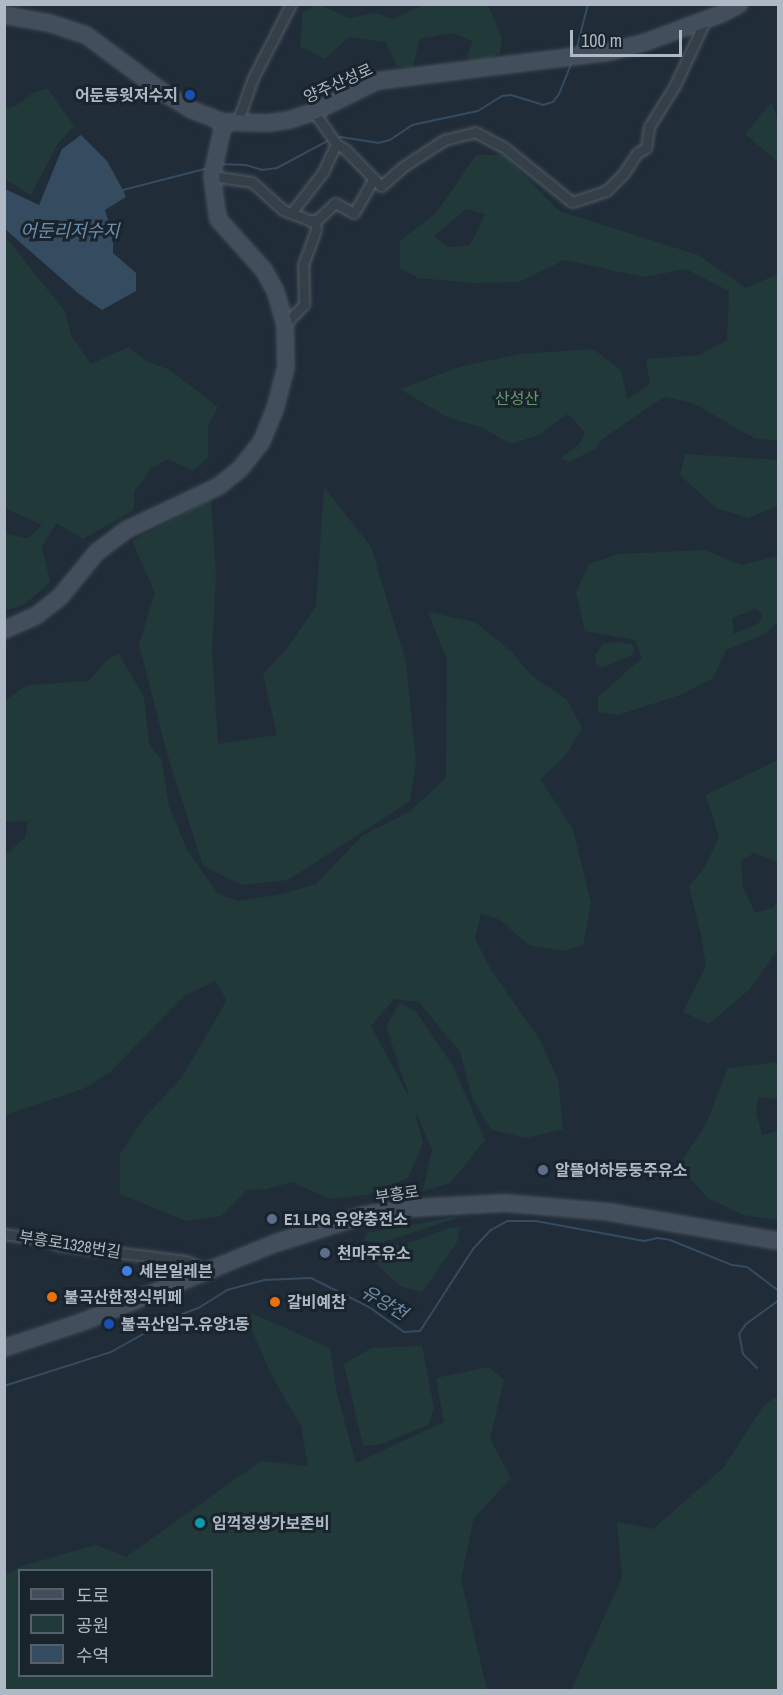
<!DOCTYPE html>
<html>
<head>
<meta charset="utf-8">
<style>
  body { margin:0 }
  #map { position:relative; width:783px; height:1695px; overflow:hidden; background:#202d38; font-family:"Archivo Narrow","Noto Sans KR",sans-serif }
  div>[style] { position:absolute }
  .green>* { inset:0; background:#223939 }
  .water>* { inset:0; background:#344b60 }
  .stream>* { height:2px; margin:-1px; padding:0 1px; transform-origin:1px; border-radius:1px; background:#344b60 }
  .roads { filter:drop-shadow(0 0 2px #515c66) drop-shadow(0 0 2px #515c66) }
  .street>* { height:9px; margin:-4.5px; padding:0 4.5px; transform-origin:4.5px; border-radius:4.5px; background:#343f48 }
  .secondary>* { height:14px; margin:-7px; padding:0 7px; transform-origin:7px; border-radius:7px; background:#424e5c }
  .dots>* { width:16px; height:16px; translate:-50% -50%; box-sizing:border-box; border:3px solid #19242d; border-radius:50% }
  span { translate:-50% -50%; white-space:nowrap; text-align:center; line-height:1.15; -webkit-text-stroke:6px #19242d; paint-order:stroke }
  .street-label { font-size:16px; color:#aeb9c5 }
  .poi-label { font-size:16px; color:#aeb9c5; font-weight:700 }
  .right { translate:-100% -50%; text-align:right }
  .left { translate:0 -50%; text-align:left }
  .park-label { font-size:16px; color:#66966c }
  .water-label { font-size:18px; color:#6f8eaa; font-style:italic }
  .frame { position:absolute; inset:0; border:6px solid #aeb9c5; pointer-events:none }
  .legend { position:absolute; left:18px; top:1569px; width:195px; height:108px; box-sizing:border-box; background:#19242d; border:2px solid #55606a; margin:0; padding:8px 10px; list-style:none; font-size:18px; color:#aeb9c5 }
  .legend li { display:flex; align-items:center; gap:12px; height:30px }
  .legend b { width:30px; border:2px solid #55606a }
  .scale { position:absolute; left:570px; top:30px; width:112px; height:27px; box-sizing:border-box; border:3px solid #aeb9c5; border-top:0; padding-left:8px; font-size:18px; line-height:21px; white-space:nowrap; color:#aeb9c5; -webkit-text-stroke:4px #19242d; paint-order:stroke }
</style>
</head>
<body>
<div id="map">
  <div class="green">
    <i style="clip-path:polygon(318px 4px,349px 18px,376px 13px,393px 19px,423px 5px,488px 5px,502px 38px,500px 53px,477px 66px,467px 57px,473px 41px,452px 33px,420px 39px,412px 69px,396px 65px,386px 42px,349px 37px,325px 59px,300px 46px,303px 12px)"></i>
    <i style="clip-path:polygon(47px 88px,74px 126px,57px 145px,31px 195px,5px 179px,5px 109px,16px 106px,33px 93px)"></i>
    <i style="clip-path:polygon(772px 102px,778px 122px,778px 162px,745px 134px)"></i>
    <i style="clip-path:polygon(evenodd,476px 155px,504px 155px,559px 211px,698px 255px,746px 288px,778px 274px,778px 441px,754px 438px,693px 403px,664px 397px,602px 439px,595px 449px,569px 462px,561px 458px,579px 444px,585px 432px,568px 414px,536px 436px,511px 444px,483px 428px,447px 417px,400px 389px,463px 366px,521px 354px,593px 349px,621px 370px,627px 399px,650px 384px,646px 359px,700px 355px,727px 340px,729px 291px,686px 269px,644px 277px,564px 260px,519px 282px,472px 283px,418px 278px,400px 268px,400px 241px,437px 212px,476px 155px,466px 209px,485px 214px,475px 236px,469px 246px,447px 247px,434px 236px,466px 209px)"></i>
    <i style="clip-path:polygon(4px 235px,66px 313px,71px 336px,91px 364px,129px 347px,147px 362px,168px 369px,218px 407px,208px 426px,208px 457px,193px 471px,168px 459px,151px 468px,134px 492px,134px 510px,83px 539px,56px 523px,42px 547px,50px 582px,24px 605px,5px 610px,5px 534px,28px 538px,42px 525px,5px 508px)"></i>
    <i style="clip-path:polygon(685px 454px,778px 460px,778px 506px,748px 518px,716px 508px,680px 475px)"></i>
    <i style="clip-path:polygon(324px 487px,371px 547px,406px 662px,416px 763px,410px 801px,288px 880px,242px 885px,203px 866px,166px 750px,139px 644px,155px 593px,132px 541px,211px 499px,216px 575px,212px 650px,218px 744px,277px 735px,263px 674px,289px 646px,316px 606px)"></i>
    <i style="clip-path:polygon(evenodd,705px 550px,741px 565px,778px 556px,778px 622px,765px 634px,726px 650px,713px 678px,680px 695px,618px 715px,598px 712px,598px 697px,642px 658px,635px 640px,585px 631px,576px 592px,589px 564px,618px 554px,705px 550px,755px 609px,763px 614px,759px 623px,734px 634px,732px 618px,755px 609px)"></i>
    <i style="clip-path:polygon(428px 612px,475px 622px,512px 652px,531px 675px,567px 700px,582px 728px,566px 755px,540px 779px,573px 829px,591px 903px,583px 945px,563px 951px,529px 945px,500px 920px,481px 913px,475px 939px,491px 970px,540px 1040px,558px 1080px,563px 1129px,526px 1138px,492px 1130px,473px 1100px,460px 1052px,419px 1002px,394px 999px,371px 1026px,410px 1099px,386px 1026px,400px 1003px,416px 1012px,453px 1066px,485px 1140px,450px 1183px,423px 1191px,432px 1150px,414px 1108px,423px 1143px,408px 1178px,366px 1195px,329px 1199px,292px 1182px,267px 1189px,247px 1190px,221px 1216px,186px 1221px,120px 1194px,120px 1154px,144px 1118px,182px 1077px,227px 1000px,215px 981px,184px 996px,110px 1072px,85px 1088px,5px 1115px,5px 855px,25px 838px,28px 821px,5px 822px,5px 700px,28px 685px,89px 681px,108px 659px,119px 654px,144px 697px,149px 744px,162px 761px,169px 806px,187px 850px,218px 894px,239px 901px,282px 894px,316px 884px,362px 836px,409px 812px,446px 778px,447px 660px)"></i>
    <i style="clip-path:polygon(618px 642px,631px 644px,635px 648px,632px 655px,602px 668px,596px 663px,595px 655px,603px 644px)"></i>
    <i style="clip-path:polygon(778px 760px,778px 868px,778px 862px,754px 853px,741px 861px,743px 887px,755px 913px,774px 907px,778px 898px,778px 949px,750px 989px,709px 1024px,683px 1012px,706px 966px,701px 935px,689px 886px,705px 867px,719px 837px,706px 795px)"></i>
    <i style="clip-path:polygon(778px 1062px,778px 1099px,758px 1097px,756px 1112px,762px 1135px,778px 1131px,778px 1220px,744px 1215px,709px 1199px,678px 1166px,706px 1124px,728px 1068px)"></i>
    <i style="clip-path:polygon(455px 1217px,457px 1218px,383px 1242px,364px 1241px,367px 1233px)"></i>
    <i style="clip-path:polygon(460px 1227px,457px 1242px,422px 1292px,400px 1286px,362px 1251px,363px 1248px,376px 1249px,418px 1240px,449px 1228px)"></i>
    <i style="clip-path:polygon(evenodd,251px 1313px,330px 1348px,337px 1394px,356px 1463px,444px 1422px,436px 1378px,489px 1367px,504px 1380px,490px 1439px,511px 1478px,474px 1518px,461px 1579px,487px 1690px,5px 1690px,5px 1575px,22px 1566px,96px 1545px,126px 1557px,261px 1461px,308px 1466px,301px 1426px,271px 1374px,252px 1331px,251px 1313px,20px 1570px,212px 1570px,212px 1676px,20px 1676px,20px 1570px)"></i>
    <i style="clip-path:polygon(422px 1346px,434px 1409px,428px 1425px,381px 1444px,363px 1446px,344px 1364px,372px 1348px)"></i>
    <i style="clip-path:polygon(778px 1396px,778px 1690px,571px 1690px,622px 1578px,617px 1522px,653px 1529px,723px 1468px,764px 1405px)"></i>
  </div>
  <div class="water">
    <i style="clip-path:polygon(81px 135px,107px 161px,123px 190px,126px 197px,105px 210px,113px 236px,113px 253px,136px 273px,136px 291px,102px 310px,79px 294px,5px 229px,5px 189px,39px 205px,62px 149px)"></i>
  </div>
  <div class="stream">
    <i style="left:576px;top:51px;width:49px;rotate:-75.7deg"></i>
    <i style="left:334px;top:139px;width:7px;rotate:-16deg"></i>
    <i style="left:341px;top:137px;width:37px;rotate:9deg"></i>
    <i style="left:378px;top:143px;width:12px;rotate:-14deg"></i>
    <i style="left:390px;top:140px;width:27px;rotate:-34deg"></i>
    <i style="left:412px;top:125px;width:67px;rotate:-12deg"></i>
    <i style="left:478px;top:111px;width:28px;rotate:-32deg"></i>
    <i style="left:502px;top:96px;width:9px;rotate:-6deg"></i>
    <i style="left:511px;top:95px;width:34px;rotate:17deg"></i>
    <i style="left:543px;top:105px;width:10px;rotate:-17deg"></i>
    <i style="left:553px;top:102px;width:10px;rotate:-53deg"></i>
    <i style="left:559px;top:94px;width:35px;rotate:-68deg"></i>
    <i style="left:220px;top:164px;width:26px;rotate:2deg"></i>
    <i style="left:246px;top:165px;width:17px;rotate:17deg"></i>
    <i style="left:262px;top:170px;width:15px;rotate:-8deg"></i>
    <i style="left:277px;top:168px;width:59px;rotate:-28.3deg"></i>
    <i style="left:123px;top:190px;width:88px;rotate:-14.5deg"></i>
    <i style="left:757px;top:1368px;width:20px;rotate:-135deg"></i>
    <i style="left:743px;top:1354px;width:20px;rotate:-101deg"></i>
    <i style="left:739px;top:1334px;width:12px;rotate:-55deg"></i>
    <i style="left:746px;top:1324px;width:39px;rotate:-36deg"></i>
    <i style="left:4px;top:1386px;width:112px;rotate:-17.6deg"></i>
    <i style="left:111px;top:1352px;width:70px;rotate:-29.1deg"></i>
    <i style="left:172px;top:1318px;width:30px;rotate:-21deg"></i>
    <i style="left:200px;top:1307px;width:32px;rotate:-32deg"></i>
    <i style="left:227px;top:1290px;width:38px;rotate:-15deg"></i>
    <i style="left:264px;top:1280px;width:47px;rotate:-2.4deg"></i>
    <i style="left:311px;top:1278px;width:65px;rotate:26.6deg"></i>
    <i style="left:369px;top:1307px;width:43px;rotate:35.5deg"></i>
    <i style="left:404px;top:1332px;width:16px;rotate:-4deg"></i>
    <i style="left:420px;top:1331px;width:98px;rotate:-57.1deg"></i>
    <i style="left:473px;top:1249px;width:26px;rotate:-47deg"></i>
    <i style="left:491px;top:1230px;width:18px;rotate:-29deg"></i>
    <i style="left:507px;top:1221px;width:29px"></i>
    <i style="left:536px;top:1221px;width:110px;rotate:10.5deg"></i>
    <i style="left:644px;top:1241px;width:14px;rotate:-12deg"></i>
    <i style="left:658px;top:1238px;width:12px;rotate:9deg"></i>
    <i style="left:670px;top:1240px;width:67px;rotate:22deg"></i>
    <i style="left:732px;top:1265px;width:15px;rotate:8deg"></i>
    <i style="left:747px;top:1267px;width:39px;rotate:37deg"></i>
  </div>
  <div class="roads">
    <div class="street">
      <i style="left:314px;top:112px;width:39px;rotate:55deg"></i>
      <i style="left:336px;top:144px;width:10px;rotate:29deg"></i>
      <i style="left:345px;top:149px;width:52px;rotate:45.8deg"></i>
      <i style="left:381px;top:186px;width:30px;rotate:-41deg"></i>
      <i style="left:404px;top:166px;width:48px;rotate:-33deg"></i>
      <i style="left:444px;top:140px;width:32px;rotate:-14deg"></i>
      <i style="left:475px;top:132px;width:34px;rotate:28deg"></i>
      <i style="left:505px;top:148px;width:86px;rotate:38.9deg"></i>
      <i style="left:572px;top:202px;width:36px;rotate:-18deg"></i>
      <i style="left:606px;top:191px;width:25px;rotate:-45deg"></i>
      <i style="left:624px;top:173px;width:24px;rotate:-57deg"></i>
      <i style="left:637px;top:153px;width:10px;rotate:-29deg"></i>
      <i style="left:646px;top:148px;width:21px;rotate:-82deg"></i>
      <i style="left:649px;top:127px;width:49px;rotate:-58.2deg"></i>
      <i style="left:675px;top:85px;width:73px;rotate:-64.8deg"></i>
      <i style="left:237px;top:123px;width:48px;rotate:-70.4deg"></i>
      <i style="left:253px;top:78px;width:83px;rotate:-62.8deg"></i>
      <i style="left:212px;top:176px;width:40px;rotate:8.5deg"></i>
      <i style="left:252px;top:182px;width:42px;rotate:42.1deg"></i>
      <i style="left:283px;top:210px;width:30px;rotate:21deg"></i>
      <i style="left:311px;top:221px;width:7px;rotate:-16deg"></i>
      <i style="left:318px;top:219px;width:23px;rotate:-43deg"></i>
      <i style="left:335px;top:203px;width:21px;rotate:28deg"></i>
      <i style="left:354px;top:213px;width:40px;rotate:-60.3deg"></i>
      <i style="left:292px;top:212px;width:51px;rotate:-52.2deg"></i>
      <i style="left:323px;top:172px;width:31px;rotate:-65deg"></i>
      <i style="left:285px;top:324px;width:28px;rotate:-46deg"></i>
      <i style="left:304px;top:304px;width:39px;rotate:-91deg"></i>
      <i style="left:303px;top:265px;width:37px;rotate:-70deg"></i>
      <i style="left:316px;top:230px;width:10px;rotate:-96deg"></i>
      <i style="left:4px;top:1234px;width:43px;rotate:7.9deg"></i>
      <i style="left:47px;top:1240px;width:13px;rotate:23deg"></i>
      <i style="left:59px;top:1245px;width:128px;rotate:7.2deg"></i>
      <i style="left:186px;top:1261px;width:22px;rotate:24deg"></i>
    </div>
    <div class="secondary">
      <i style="left:4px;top:15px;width:46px;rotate:10.1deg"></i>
      <i style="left:49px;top:23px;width:39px;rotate:18deg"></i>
      <i style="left:86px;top:35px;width:97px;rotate:36.6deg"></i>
      <i style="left:164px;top:93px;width:33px;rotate:31deg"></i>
      <i style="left:192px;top:110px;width:34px;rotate:21deg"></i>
      <i style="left:224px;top:122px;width:44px;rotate:1.3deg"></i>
      <i style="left:268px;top:123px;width:21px;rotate:-8deg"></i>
      <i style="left:289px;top:120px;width:26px;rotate:-18deg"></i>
      <i style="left:314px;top:112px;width:70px;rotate:-26.2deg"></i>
      <i style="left:377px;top:81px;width:234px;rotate:-7.1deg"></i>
      <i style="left:609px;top:52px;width:38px;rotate:-15deg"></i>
      <i style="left:646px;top:42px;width:80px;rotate:-20.5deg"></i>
      <i style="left:721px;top:14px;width:21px;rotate:-28deg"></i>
      <i style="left:4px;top:630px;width:36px;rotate:-24deg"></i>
      <i style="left:37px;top:615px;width:29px;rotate:-38deg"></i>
      <i style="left:60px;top:597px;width:58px;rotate:-50.6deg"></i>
      <i style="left:97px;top:552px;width:36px;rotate:-37deg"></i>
      <i style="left:126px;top:530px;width:103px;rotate:-25.3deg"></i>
      <i style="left:219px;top:486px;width:28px;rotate:-39deg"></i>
      <i style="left:241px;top:468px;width:34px;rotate:-52deg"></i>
      <i style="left:262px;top:441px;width:35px;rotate:-68deg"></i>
      <i style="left:275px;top:409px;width:43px;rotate:-75.3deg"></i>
      <i style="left:286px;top:367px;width:43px;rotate:-91.3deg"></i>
      <i style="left:285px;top:324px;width:33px;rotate:-106deg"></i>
      <i style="left:276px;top:292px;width:26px;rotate:-119deg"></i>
      <i style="left:263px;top:269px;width:67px;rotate:-132deg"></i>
      <i style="left:218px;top:219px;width:43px;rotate:-97.9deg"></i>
      <i style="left:212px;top:176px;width:55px;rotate:-77.5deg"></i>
      <i style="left:4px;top:1348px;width:82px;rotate:-18.4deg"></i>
      <i style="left:82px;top:1322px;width:209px;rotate:-22.2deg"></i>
      <i style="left:276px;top:1243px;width:93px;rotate:-17.5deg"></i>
      <i style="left:365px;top:1215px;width:47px;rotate:-8.7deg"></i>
      <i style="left:411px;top:1208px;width:94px;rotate:-3deg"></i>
      <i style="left:505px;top:1203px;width:104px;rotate:4.9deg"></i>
      <i style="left:609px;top:1212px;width:171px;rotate:9.7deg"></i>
    </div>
  </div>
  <div class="dots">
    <i style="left:190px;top:95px;background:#1a4fb4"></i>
    <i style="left:543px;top:1170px;background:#5c6f8a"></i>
    <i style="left:272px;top:1219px;background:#5c6f8a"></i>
    <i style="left:325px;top:1253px;background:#5c6f8a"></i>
    <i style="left:127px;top:1271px;background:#3f7fe0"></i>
    <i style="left:52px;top:1297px;background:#e8710a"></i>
    <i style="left:275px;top:1302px;background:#e8710a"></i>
    <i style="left:109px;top:1324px;background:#1a4fb4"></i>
    <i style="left:200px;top:1523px;background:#0f9aa8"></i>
  </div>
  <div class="street-label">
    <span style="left:338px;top:83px;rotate:-24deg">양주산성로</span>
    <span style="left:397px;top:1194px;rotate:-8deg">부흥로</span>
    <span style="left:70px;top:1244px;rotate:9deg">부흥로1328번길</span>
  </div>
  <div class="poi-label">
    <span class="right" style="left:178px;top:95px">어둔동윗저수지</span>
    <span class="left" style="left:555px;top:1170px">알뜰어하둥둥주유소</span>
    <span class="left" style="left:284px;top:1219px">E1 LPG 유양충전소</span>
    <span class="left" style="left:337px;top:1253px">천마주유소</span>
    <span class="left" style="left:139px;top:1271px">세븐일레븐</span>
    <span class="left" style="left:64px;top:1297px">불곡산한정식뷔페</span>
    <span class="left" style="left:287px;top:1302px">갈비예찬</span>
    <span class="left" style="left:121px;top:1324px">불곡산입구.유양1동</span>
    <span class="left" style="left:212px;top:1523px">임꺽정생가보존비</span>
  </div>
  <div class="park-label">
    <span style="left:517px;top:398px">산성산</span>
  </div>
  <div class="water-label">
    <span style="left:70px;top:231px">어둔리저수지</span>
    <span style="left:384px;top:1303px;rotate:31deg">유양천</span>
  </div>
  <div class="frame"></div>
  <ul class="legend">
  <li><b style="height:8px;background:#424e5c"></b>도로</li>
  <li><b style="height:16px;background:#223939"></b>공원</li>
  <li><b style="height:16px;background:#344b60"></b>수역</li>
  </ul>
  <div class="scale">100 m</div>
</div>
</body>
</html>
